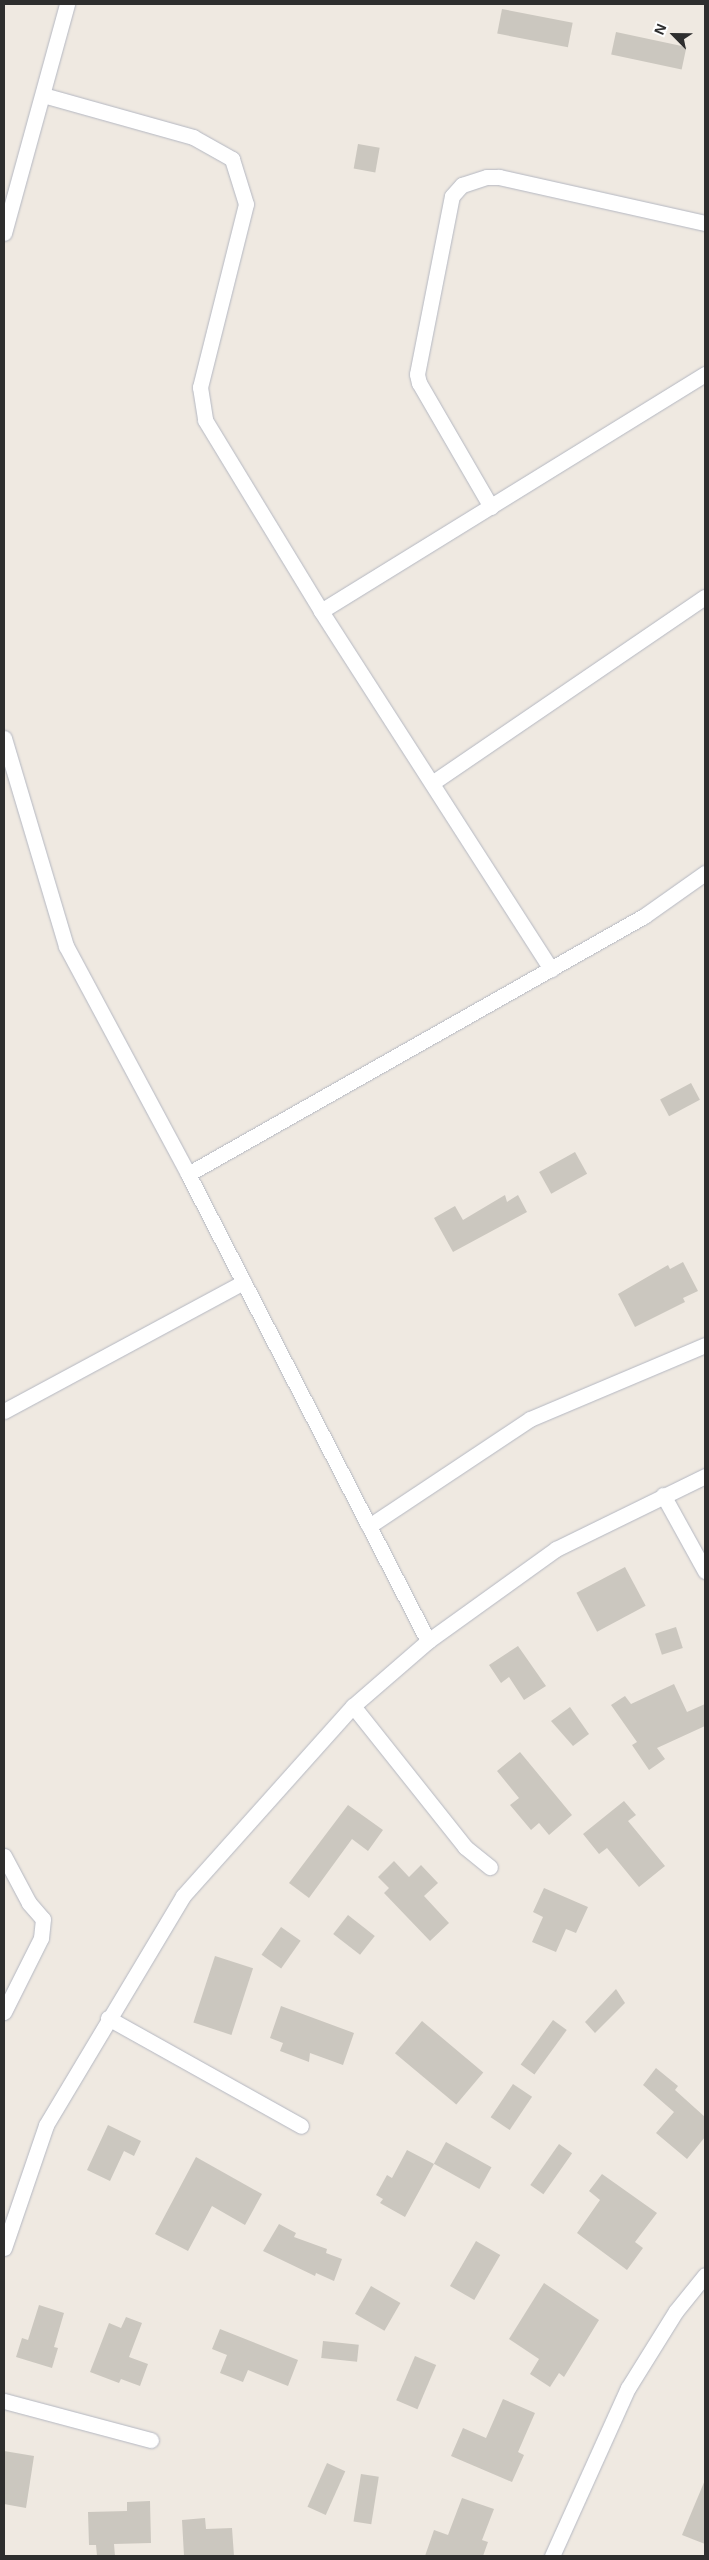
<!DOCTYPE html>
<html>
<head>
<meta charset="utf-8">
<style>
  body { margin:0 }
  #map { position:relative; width:709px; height:2560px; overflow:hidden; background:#efe9e1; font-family:Helvetica,sans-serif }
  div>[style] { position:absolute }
  .building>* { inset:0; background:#cbc7bf; transform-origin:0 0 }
  .roads { filter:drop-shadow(0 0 1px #b4b7c1) drop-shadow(0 0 1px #b4b7c1) }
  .street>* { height:15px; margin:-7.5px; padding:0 7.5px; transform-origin:7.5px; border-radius:7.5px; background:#fff }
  span { translate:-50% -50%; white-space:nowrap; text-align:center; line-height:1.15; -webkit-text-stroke:5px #fff; paint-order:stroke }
  .frame { position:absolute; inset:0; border:5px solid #2e2e2e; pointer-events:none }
  .north { position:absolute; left:649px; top:10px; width:50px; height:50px; -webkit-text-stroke:4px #fff; paint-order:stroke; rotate:293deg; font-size:14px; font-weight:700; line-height:20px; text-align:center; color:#2e2e2e }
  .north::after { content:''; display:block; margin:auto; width:18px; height:22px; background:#2e2e2e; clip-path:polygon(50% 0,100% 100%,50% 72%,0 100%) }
</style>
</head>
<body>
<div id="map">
  <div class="building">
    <i style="left:502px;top:9px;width:72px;height:25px;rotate:11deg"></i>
    <i style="left:616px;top:32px;width:72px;height:23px;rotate:12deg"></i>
    <i style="left:358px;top:144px;width:22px;height:25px;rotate:10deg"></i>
    <i style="left:691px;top:1083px;width:19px;height:35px;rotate:62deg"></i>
    <i style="left:575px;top:1152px;width:25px;height:41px;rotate:61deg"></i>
    <i style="clip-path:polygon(505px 1195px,507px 1202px,518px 1195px,527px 1212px,453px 1252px,434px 1218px,455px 1206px,463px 1220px)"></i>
    <i style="clip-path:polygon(683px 1262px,698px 1291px,683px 1298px,685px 1302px,635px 1327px,618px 1294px,668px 1265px,670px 1269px)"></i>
    <i style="left:625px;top:1567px;width:44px;height:55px;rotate:62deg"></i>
    <i style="left:676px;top:1627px;width:22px;height:22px;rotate:72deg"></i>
    <i style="clip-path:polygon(518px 1646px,546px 1686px,524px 1700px,509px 1677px,501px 1683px,489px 1665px)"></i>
    <i style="clip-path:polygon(674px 1684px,687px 1712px,705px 1704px,705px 1726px,657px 1748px,665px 1759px,649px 1770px,632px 1745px,637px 1742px,611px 1705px,625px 1696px,631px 1704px)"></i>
    <i style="clip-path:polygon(570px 1707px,589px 1734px,573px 1746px,551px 1721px)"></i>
    <i style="clip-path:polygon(520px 1752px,572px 1815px,549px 1835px,539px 1823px,531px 1830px,510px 1805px,519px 1798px,497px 1771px)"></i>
    <i style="clip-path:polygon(624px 1801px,636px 1815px,628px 1821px,665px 1866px,639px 1887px,607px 1848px,599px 1854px,583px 1834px)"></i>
    <i style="clip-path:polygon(348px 1805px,383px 1830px,368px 1851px,352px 1839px,309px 1898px,289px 1883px)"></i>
    <i style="clip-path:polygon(394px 1861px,409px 1877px,421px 1865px,438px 1883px,424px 1896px,449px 1923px,430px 1941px,384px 1893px,389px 1888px,378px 1877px)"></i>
    <i style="clip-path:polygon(544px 1888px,588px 1907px,576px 1933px,566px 1929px,556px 1952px,532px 1942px,543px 1917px,533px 1912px)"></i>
    <i style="left:348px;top:1915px;width:34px;height:24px;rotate:38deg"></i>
    <i style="left:281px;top:1927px;width:24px;height:34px;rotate:35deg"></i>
    <i style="left:215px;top:1956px;width:40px;height:70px;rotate:18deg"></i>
    <i style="clip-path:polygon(616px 1989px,625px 2003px,595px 2033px,585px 2022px)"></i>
    <i style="clip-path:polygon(281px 2006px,354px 2033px,343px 2065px,310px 2053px,309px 2062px,280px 2051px,283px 2043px,270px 2038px)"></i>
    <i style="left:553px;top:2020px;width:17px;height:55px;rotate:36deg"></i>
    <i style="left:422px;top:2021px;width:80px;height:42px;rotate:40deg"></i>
    <i style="clip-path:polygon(656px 2068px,678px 2086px,675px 2090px,705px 2117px,705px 2137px,687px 2159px,656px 2133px,674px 2112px,643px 2085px)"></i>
    <i style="left:513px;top:2084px;width:23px;height:40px;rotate:34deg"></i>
    <i style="clip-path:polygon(108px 2125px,141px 2141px,134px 2156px,124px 2151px,110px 2181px,87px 2170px)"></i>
    <i style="left:446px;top:2142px;width:52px;height:25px;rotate:29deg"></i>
    <i style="left:559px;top:2144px;width:16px;height:50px;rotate:35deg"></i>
    <i style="clip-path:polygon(407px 2150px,434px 2164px,405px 2217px,380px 2203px,383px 2199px,376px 2195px,387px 2175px,392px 2178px)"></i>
    <i style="clip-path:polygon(196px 2157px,262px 2194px,245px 2225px,212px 2206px,188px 2251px,155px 2234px)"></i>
    <i style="clip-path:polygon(602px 2174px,657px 2213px,635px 2242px,643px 2248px,627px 2270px,577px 2233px,600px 2200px,589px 2191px)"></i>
    <i style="clip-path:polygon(279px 2224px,296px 2233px,294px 2237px,327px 2249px,326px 2253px,342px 2259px,334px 2281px,316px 2273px,315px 2276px,263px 2251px)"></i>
    <i style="left:476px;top:2241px;width:28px;height:52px;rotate:30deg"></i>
    <i style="clip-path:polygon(544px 2283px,599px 2320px,564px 2377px,559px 2373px,550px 2387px,530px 2374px,539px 2359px,509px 2339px)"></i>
    <i style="left:371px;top:2286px;width:34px;height:32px;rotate:30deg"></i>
    <i style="clip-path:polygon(39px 2305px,64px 2313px,54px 2347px,58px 2348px,52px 2368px,16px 2357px,22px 2338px,28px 2340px)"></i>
    <i style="clip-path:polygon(126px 2317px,142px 2323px,129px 2357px,148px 2364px,140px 2386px,121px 2379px,119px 2383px,90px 2372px,109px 2323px,121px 2328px)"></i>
    <i style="clip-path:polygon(220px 2329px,298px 2360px,288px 2386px,248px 2370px,243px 2382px,220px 2373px,227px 2355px,212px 2349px)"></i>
    <i style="left:323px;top:2341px;width:36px;height:17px;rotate:6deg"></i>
    <i style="left:415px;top:2356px;width:23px;height:48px;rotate:23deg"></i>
    <i style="clip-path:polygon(503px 2399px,535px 2413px,518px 2452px,524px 2455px,512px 2482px,451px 2456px,463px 2428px,486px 2438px)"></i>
    <i style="clip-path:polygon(4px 2451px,34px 2456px,26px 2508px,4px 2504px)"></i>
    <i style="left:327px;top:2463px;width:20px;height:48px;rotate:24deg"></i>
    <i style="left:361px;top:2474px;width:18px;height:48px;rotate:9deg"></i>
    <i style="clip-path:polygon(705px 2480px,705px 2544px,682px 2535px)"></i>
    <i style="clip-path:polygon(462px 2498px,494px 2509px,482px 2540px,488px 2542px,483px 2556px,425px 2556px,434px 2530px,448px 2535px)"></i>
    <i style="clip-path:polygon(150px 2501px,151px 2543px,114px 2544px,115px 2556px,97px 2556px,96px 2545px,89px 2545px,88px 2512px,127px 2511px,127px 2502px)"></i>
    <i style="clip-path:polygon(205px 2518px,206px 2529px,232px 2528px,234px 2556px,184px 2556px,182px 2520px)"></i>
  </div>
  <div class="roads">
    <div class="street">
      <i style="left:43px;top:95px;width:156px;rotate:15.6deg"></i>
      <i style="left:193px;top:137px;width:45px;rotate:29.4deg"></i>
      <i style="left:232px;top:159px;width:47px;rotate:72.7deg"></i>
      <i style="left:246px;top:204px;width:189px;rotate:104.1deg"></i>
      <i style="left:200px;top:387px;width:33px;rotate:81deg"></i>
      <i style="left:205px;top:420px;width:223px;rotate:58.7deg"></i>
      <i style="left:321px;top:611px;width:426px;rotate:57.3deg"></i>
      <i style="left:4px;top:233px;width:238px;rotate:-74.6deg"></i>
      <i style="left:491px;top:507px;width:143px;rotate:-120.1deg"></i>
      <i style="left:419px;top:383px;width:9px;rotate:-103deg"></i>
      <i style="left:417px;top:374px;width:181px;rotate:-78.9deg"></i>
      <i style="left:452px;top:196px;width:15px;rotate:-48deg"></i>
      <i style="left:462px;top:185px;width:26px;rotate:-18deg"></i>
      <i style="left:487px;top:177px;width:12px"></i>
      <i style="left:499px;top:177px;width:211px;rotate:12.6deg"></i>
      <i style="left:321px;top:611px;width:451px;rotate:-31.7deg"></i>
      <i style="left:4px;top:738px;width:217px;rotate:73.4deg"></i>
      <i style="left:66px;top:946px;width:259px;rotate:61.8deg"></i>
      <i style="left:188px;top:1174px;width:525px;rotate:62.8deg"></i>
      <i style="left:432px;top:783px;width:330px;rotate:-34.3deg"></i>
      <i style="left:188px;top:1174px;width:524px;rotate:-29.5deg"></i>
      <i style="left:644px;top:916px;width:75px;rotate:-35.2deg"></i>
      <i style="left:4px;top:1411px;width:272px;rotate:-28.3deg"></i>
      <i style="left:663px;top:1495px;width:87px;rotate:61.1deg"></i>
      <i style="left:369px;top:1526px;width:193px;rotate:-33.6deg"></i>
      <i style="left:530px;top:1419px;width:190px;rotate:-22.9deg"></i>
      <i style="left:353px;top:1706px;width:180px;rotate:51.5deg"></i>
      <i style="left:465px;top:1847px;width:32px;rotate:39deg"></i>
      <i style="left:4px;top:1856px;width:53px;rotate:62deg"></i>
      <i style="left:29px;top:1903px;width:21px;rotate:49deg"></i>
      <i style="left:43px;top:1919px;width:19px;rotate:96deg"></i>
      <i style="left:41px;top:1938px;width:83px;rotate:116.6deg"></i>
      <i style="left:108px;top:2018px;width:221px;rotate:29.2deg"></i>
      <i style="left:4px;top:2248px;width:130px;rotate:-71.1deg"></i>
      <i style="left:46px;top:2125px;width:267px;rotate:-59.1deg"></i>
      <i style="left:183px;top:1896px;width:255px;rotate:-48.2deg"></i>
      <i style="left:353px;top:1706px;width:99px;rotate:-40.9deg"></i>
      <i style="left:428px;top:1641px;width:158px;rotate:-35.7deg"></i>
      <i style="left:556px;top:1549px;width:166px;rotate:-26.1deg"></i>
      <i style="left:4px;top:2401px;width:152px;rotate:14.9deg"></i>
      <i style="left:552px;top:2556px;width:184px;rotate:-65.7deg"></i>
      <i style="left:628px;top:2388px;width:91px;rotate:-58.1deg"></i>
      <i style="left:676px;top:2311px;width:46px;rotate:-51.1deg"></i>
    </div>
  </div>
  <div class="frame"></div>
  <div class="north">N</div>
</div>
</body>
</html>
